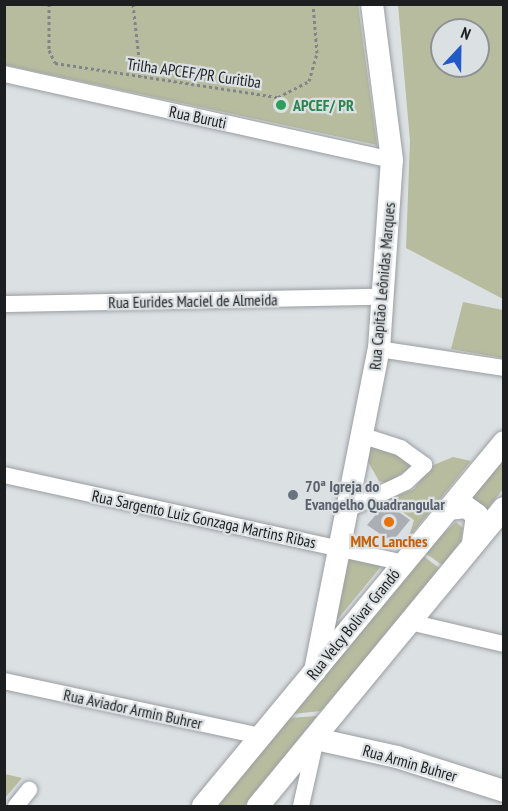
<!DOCTYPE html>
<html>
<head>
<meta charset="utf-8">
<style>
  body { margin:0 }
  #map { position:relative; width:508px; height:811px; overflow:hidden; background:#dbe0e3; font-family:"PT Sans Narrow",sans-serif }
  div>[style] { position:absolute }
  .green>* { inset:0; background:#b8bc9f }
  .building>* { inset:0; background:#abafb3 }
  .path>* { height:3px; margin-top:-1.5px; transform-origin:0; background:repeating-linear-gradient(90deg,#818587 0 3px,transparent 0 6px) }
  .roads { filter:drop-shadow(0 0 2px #9a9ea1) drop-shadow(0 0 2px #9a9ea1) }
  .street>* { height:16px; margin:-8px; padding:0 8px; transform-origin:8px; border-radius:8px; background:#fff }
  .secondary>* { height:22px; margin:-11px; padding:0 11px; transform-origin:11px; border-radius:11px; background:#fff }
  .dots>* { width:16px; height:16px; translate:-50% -50%; box-sizing:border-box; border:3px solid #dbe0e3; border-radius:50% }
  span { translate:-50% -50%; white-space:nowrap; text-align:center; line-height:1.15; -webkit-text-stroke:4.5px #dbe0e3; paint-order:stroke }
  .street-label { font-size:16px; color:#1c1e1f }
  .leisure-label { font-size:16px; color:#27864d; font-weight:700 }
  .left { translate:0 -50%; text-align:left }
  .worship-label { font-size:16px; color:#5b616d; font-weight:700 }
  .food-label { font-size:16px; color:#c56008; font-weight:700 }
  .frame { position:absolute; inset:0; border:6px solid #1c1e1f; pointer-events:none }
  .north { position:absolute; left:430px; top:18px; width:60px; height:60px; box-sizing:border-box; background:#dbe0e3; border:2px solid #8f9295; border-radius:50%; rotate:22deg; font-size:16px; font-weight:700; line-height:24px; text-align:center; color:#1c1e1f }
  .north::after { content:''; display:block; margin:auto; width:21px; height:27px; background:#2259c6; clip-path:polygon(50% 0,100% 100%,50% 72%,0 100%) }
</style>
</head>
<body>
<div id="map">
  <div class="green">
    <i style="clip-path:polygon(5px 4px,358px 5px,377px 145px,5px 65px)"></i>
    <i style="clip-path:polygon(evenodd,398px 5px,503px 5px,503px 299px,406px 248px,410px 141px,398px 5px,442px 30px,478px 30px,478px 66px,442px 66px,442px 30px)"></i>
    <i style="clip-path:polygon(463px 302px,503px 310px,503px 358px,451px 349px)"></i>
    <i style="clip-path:polygon(371px 440px,413px 462px,411px 467px,387px 483px,379px 481px,367px 460px)"></i>
    <i style="clip-path:polygon(503px 456px,503px 489px,486px 511px,471px 496px)"></i>
    <i style="clip-path:polygon(453px 457px,471px 461px,409px 537px,414px 520px,386px 500px,414px 489px,431px 466px)"></i>
    <i style="clip-path:polygon(456px 522px,463px 528px,461px 541px,442px 565px,424px 552px)"></i>
    <i style="clip-path:polygon(422px 555px,439px 568px,412px 605px,321px 711px,292px 714px)"></i>
    <i style="clip-path:polygon(353px 557px,383px 564px,328px 631px,348px 559px)"></i>
    <i style="clip-path:polygon(317px 716px,244px 806px,217px 806px,289px 718px)"></i>
    <i style="clip-path:polygon(5px 774px,22px 778px,5px 798px,4px 774px)"></i>
  </div>
  <div class="building">
    <i style="clip-path:polygon(386px 503px,410px 520px,392px 542px,367px 525px)"></i>
  </div>
  <div class="path">
    <i style="left:49px;top:4px;width:46px;rotate:90deg"></i>
    <i style="left:49px;top:50px;width:14px;rotate:65deg"></i>
    <i style="left:55px;top:63px;width:226px;rotate:8.7deg"></i>
    <i style="left:278px;top:97px;width:35px;rotate:-27deg"></i>
    <i style="left:309px;top:81px;width:29px;rotate:-74deg"></i>
    <i style="left:317px;top:53px;width:49px;rotate:-94.7deg"></i>
    <i style="left:133px;top:4px;width:73px;rotate:83.7deg"></i>
  </div>
  <div class="roads">
    <div class="street">
      <i style="left:4px;top:74px;width:397px;rotate:12.5deg"></i>
      <i style="left:4px;top:304px;width:378px;rotate:-1.1deg"></i>
      <i style="left:379px;top:349px;width:126px;rotate:8.6deg"></i>
      <i style="left:4px;top:475px;width:410px;rotate:12.4deg"></i>
      <i style="left:346px;top:510px;width:66px;rotate:-25deg"></i>
      <i style="left:406px;top:482px;width:25px;rotate:-43deg"></i>
      <i style="left:424px;top:465px;width:29px;rotate:-144deg"></i>
      <i style="left:401px;top:448px;width:42px;rotate:-162deg"></i>
      <i style="left:410px;top:622px;width:97px;rotate:13.2deg"></i>
      <i style="left:4px;top:681px;width:263px;rotate:12.1deg"></i>
      <i style="left:16px;top:806px;width:21px;rotate:-51deg"></i>
      <i style="left:301px;top:806px;width:69px;rotate:-77.4deg"></i>
    </div>
    <div class="secondary">
      <i style="left:448px;top:509px;width:18px;rotate:-6deg"></i>
      <i style="left:466px;top:507px;width:14px;rotate:36deg"></i>
      <i style="left:477px;top:515px;width:27px;rotate:98deg"></i>
      <i style="left:315px;top:671px;width:328px;rotate:-78.8deg"></i>
      <i style="left:379px;top:349px;width:189px;rotate:-86.1deg"></i>
      <i style="left:392px;top:160px;width:157px;rotate:-97.3deg"></i>
      <i style="left:316px;top:739px;width:83px;rotate:12.5deg"></i>
      <i style="left:397px;top:757px;width:112px;rotate:17.6deg"></i>
      <i style="left:203px;top:806px;width:472px;rotate:-50.4deg"></i>
      <i style="left:258px;top:806px;width:386px;rotate:-50.5deg"></i>
    </div>
  </div>
  <div class="dots">
    <i style="left:281px;top:105px;background:#2e9e5b"></i>
    <i style="left:293px;top:495px;background:#6b7280"></i>
    <i style="left:389px;top:522px;background:#e8710a"></i>
  </div>
  <div class="street-label">
    <span style="left:194px;top:73px;rotate:8deg">Trilha APCEF/PR Curitiba</span>
    <span style="left:198px;top:117px;rotate:12deg">Rua Buruti</span>
    <span style="left:382px;top:286px;rotate:-85deg">Rua Capitão Leônidas Marques</span>
    <span style="left:193px;top:301px;rotate:-1deg">Rua Eurides Maciel de Almeida</span>
    <span style="left:204px;top:519px;rotate:12deg">Rua Sargento Luiz Gonzaga Martins Ribas</span>
    <span style="left:353px;top:624px;rotate:-51deg">Rua Velcy Bolivar Grandó</span>
    <span style="left:133px;top:709px;rotate:12deg">Rua Aviador Armin Buhrer</span>
    <span style="left:410px;top:763px;rotate:16deg">Rua Armin Buhrer</span>
  </div>
  <div class="leisure-label">
    <span class="left" style="left:293px;top:105px">APCEF/ PR</span>
  </div>
  <div class="worship-label">
    <span class="left" style="left:305px;top:495px">70ª Igreja do<br>Evangelho Quadrangular</span>
  </div>
  <div class="food-label">
    <span style="left:389px;top:541px">MMC Lanches</span>
  </div>
  <div class="frame"></div>
  <div class="north">N</div>
</div>
</body>
</html>
